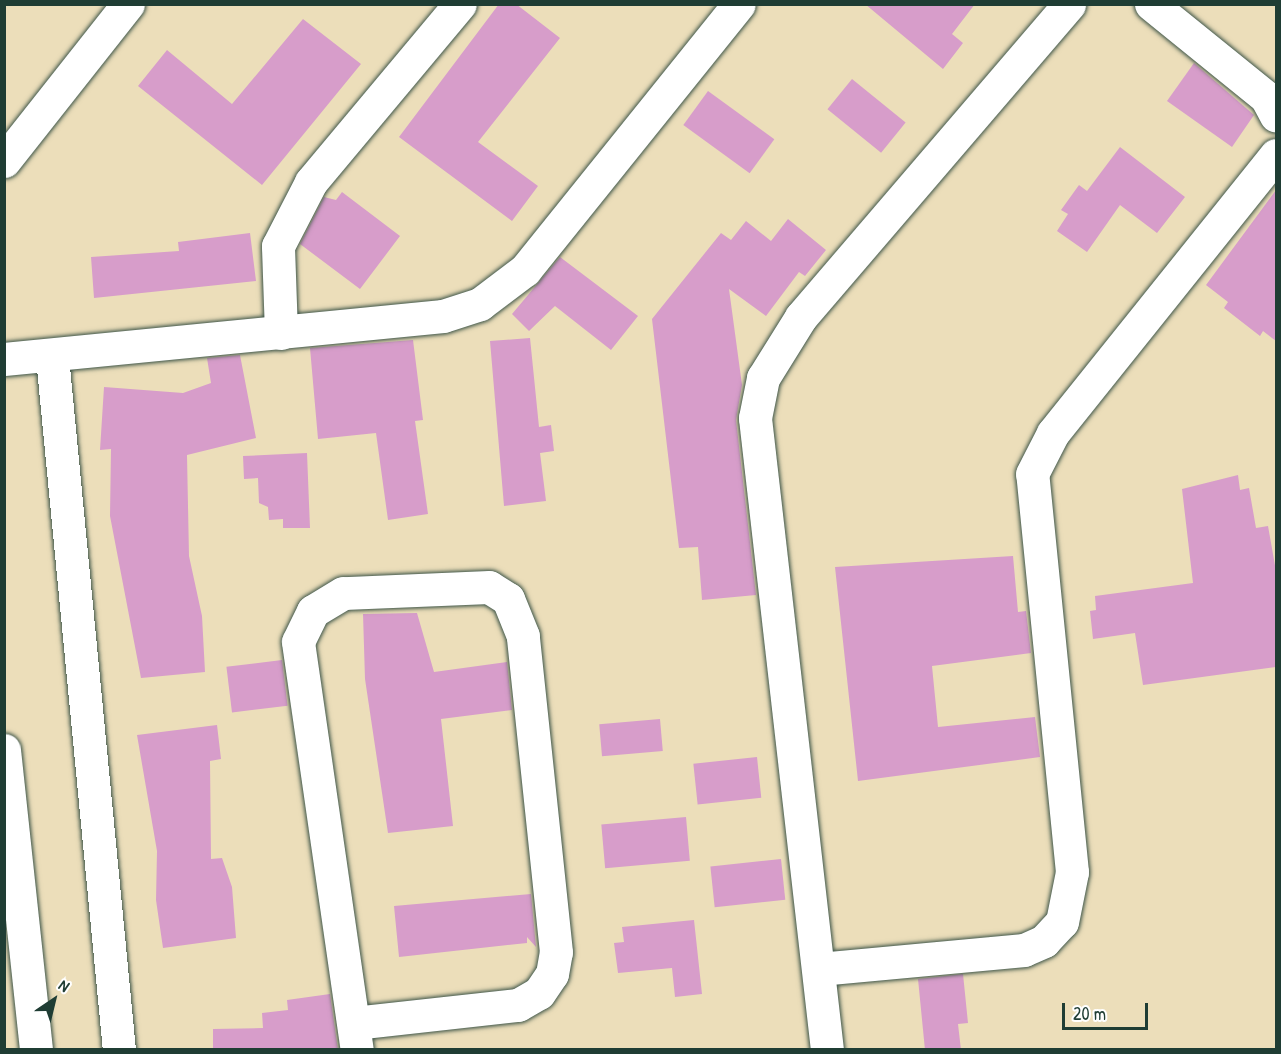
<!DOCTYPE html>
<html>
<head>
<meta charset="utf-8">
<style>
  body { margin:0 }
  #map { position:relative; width:1281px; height:1054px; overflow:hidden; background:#ecdeba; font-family:"Patrick Hand",sans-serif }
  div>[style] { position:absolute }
  .building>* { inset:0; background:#d79dca; transform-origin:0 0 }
  .roads { filter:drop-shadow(0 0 2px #3e5548) drop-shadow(0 0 2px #3e5548) }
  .minor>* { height:33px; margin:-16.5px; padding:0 16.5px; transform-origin:16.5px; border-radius:16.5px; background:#fff }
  span { translate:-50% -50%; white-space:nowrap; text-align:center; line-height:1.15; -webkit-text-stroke:4.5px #fff; paint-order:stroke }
  .frame { position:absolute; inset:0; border:6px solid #1f3d34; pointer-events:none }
  .north { position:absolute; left:24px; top:970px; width:60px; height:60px; -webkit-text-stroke:4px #fff; paint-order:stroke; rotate:35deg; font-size:16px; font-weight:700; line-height:24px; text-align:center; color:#1f3d34 }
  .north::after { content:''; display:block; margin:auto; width:21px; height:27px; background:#1f3d34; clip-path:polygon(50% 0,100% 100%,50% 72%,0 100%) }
  .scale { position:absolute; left:1062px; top:1003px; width:86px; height:27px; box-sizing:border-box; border:3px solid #1f3d34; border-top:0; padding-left:8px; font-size:18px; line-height:21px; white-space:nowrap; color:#1f3d34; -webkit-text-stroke:4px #fff; paint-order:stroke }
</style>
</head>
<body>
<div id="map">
  <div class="building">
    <i style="clip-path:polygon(499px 4px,516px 4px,560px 38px,478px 142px,538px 186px,512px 221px,399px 137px)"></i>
    <i style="clip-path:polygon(865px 4px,975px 4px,952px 34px,963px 43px,943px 69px)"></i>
    <i style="clip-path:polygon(303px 19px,361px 64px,262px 185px,138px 86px,167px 50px,232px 104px)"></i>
    <i style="clip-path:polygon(1194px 63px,1254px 115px,1232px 147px,1167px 101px)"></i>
    <i style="left:852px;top:79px;width:69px;height:39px;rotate:39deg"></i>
    <i style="left:708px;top:91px;width:82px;height:42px;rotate:36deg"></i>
    <i style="clip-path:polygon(1120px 147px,1185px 197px,1157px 233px,1120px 205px,1087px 252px,1057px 231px,1068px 214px,1061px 210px,1079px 185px,1087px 191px)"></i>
    <i style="clip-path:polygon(1276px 190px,1276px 341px,1263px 331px,1260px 336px,1224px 308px,1228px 302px,1206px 285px)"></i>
    <i style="clip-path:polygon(342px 192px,400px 236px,360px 289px,300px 244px,324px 197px,336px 200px)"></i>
    <i style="clip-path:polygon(788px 219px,826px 250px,805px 276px,799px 272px,766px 316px,729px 289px,742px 385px,736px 420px,756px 595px,702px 600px,698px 547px,679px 548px,652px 319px,721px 233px,731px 240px,746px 221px,771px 241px)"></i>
    <i style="clip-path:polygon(250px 233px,256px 281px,94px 298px,91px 257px,179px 251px,178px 242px)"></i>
    <i style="clip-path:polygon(560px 257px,638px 316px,611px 350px,555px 306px,529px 331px,512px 314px)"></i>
    <i style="clip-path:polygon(530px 338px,539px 427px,551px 425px,554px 451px,540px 453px,546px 501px,504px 506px,490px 341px)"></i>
    <i style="clip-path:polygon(413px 340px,423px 420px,415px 421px,428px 514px,388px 520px,376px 433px,318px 439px,310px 348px)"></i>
    <i style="clip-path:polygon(240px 355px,256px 438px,187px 455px,189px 556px,202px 616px,205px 672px,141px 678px,110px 516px,111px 449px,100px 450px,104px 387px,183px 393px,211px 383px,207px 358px)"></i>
    <i style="clip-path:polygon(307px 453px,310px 528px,283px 528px,283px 519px,269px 520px,268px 507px,259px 503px,258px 478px,244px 479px,243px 456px)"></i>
    <i style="clip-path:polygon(1238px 475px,1240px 490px,1249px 488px,1256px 528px,1268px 526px,1276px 571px,1276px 667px,1143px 685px,1135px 633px,1093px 639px,1090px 611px,1096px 610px,1095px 596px,1193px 583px,1182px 489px)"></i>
    <i style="clip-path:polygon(1013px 556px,1018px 612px,1026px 611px,1031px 653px,932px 666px,938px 727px,1035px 717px,1040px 757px,858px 781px,835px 567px)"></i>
    <i style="clip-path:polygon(417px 613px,434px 672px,507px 662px,512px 710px,441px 719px,453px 826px,388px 833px,365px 679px,363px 614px)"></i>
    <i style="left:282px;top:660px;width:46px;height:56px;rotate:83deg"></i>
    <i style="left:660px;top:719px;width:32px;height:61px;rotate:85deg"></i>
    <i style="clip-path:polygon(217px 725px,221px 759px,210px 761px,211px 859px,222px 858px,232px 887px,236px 938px,163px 948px,156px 900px,157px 851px,137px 735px)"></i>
    <i style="left:757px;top:757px;width:41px;height:64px;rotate:84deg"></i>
    <i style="left:686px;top:817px;width:44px;height:85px;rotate:85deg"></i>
    <i style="left:781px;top:859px;width:41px;height:71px;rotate:84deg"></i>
    <i style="clip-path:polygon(531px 894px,536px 947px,527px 937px,527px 943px,399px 957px,394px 906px)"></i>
    <i style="clip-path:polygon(694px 920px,702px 994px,675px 997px,672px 968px,618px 973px,614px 943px,624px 942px,622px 927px)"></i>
    <i style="clip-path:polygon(963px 974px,968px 1023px,958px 1024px,961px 1050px,925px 1050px,918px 979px)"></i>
    <i style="clip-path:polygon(330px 994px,338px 1050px,213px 1050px,213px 1029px,263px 1028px,262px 1013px,288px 1010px,287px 1000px)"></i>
  </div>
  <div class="roads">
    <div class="minor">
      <i style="left:1151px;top:4px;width:148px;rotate:39deg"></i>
      <i style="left:1266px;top:97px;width:21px;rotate:62deg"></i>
      <i style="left:4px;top:161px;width:200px;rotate:-51.7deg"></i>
      <i style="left:281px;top:333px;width:87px;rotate:-92deg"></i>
      <i style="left:278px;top:246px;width:72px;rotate:-62.7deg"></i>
      <i style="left:311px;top:182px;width:232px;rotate:-50.1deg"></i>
      <i style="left:52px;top:357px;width:696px;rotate:84.48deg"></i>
      <i style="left:4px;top:359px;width:441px;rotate:-5.6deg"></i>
      <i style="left:443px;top:316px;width:39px;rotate:-18deg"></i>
      <i style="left:480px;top:304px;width:56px;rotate:-37.1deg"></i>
      <i style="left:525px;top:270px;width:341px;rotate:-51.2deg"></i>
      <i style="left:4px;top:750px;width:302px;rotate:83.9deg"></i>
      <i style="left:819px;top:969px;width:206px;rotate:-5.3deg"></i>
      <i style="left:1024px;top:950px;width:22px;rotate:-24deg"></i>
      <i style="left:1044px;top:941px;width:26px;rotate:-47deg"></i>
      <i style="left:1062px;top:922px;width:51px;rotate:-78.7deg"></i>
      <i style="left:1072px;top:872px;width:400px;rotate:-95.7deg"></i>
      <i style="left:1032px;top:474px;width:46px;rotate:-62.9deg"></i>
      <i style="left:1053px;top:433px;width:356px;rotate:-51.3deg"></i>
      <i style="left:354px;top:1023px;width:165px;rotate:-6.3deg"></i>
      <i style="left:518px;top:1005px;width:24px;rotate:-30deg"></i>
      <i style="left:539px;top:993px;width:23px;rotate:-56deg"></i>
      <i style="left:552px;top:974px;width:22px;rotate:-80deg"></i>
      <i style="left:556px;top:952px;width:318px;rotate:-96deg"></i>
      <i style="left:523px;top:636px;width:40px;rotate:-112deg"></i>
      <i style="left:508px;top:599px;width:22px;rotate:-148deg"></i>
      <i style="left:489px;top:587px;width:146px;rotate:177.6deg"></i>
      <i style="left:343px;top:593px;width:35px;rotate:149deg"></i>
      <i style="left:313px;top:611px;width:34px;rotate:116deg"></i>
      <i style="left:298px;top:642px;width:412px;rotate:81.8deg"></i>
      <i style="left:827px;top:1050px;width:636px;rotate:-96.5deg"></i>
      <i style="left:755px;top:418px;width:41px;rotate:-78.7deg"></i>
      <i style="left:763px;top:378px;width:72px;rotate:-58.1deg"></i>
      <i style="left:801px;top:317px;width:412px;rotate:-49.4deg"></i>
    </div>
  </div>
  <div class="frame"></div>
  <div class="north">N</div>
  <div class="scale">20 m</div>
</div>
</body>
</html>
